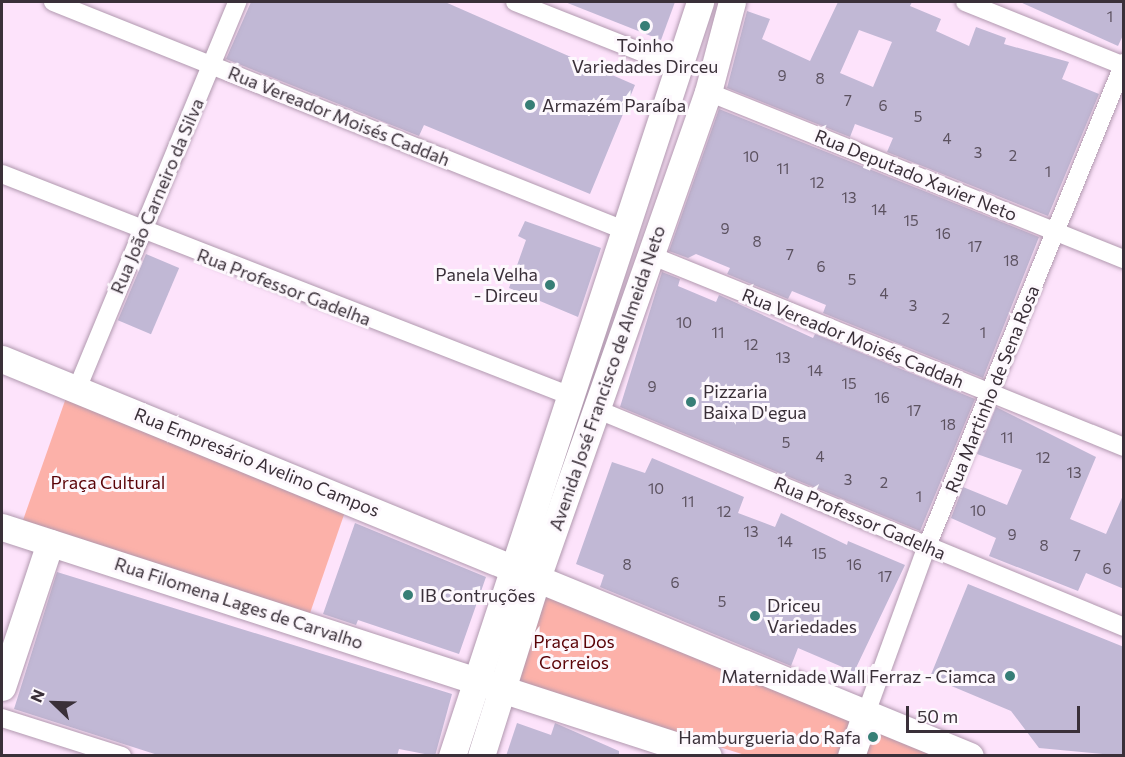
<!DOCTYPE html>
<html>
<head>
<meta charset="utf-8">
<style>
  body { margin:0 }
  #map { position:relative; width:1125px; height:757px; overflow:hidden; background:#fde3fb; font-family:Commissioner,sans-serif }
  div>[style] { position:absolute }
  .green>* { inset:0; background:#fcb1a9 }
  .building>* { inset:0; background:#c1b8d5; transform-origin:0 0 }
  .roads { filter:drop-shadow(0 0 2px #b199af) drop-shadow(0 0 2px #b199af) }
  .street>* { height:18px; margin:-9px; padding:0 9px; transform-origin:9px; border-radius:9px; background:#fff }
  .secondary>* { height:27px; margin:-13.5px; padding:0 13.5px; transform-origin:13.5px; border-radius:13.5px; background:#fff }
  .dots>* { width:16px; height:16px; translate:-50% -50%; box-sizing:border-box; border:3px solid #fdf8fd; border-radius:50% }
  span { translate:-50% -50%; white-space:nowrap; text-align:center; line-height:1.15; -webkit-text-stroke:6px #fdf8fd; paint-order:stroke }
  .number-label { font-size:15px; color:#5c5260 }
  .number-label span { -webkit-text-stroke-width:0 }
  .poi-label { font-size:18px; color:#3a3039 }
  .left { translate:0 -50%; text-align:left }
  .right { translate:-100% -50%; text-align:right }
  .street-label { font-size:18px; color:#3a3039 }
  .park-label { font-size:18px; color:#5a0307 }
  .frame { position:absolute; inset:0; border:3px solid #3a3039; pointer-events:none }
  .north { position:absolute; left:24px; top:673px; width:60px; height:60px; -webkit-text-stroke:4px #fdf8fd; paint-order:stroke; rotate:293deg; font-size:16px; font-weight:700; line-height:24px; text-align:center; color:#3a3039 }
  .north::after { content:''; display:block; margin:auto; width:21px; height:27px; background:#3a3039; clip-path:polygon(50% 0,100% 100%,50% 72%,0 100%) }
  .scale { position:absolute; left:906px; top:706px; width:174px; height:27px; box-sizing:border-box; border:3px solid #3a3039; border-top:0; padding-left:8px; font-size:18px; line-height:21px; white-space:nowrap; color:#3a3039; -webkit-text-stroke:4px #fdf8fd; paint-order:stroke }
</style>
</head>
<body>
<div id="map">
  <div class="green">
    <i style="clip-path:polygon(67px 395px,347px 506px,309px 616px,22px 523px)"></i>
    <i style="clip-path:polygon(543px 588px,946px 755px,745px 755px,512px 682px)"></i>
  </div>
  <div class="building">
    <i style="clip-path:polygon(251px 2px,445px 2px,635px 85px,590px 194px,424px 125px,419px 136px,226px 59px)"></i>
    <i style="clip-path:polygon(565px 2px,675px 2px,661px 40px)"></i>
    <i style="clip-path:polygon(evenodd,838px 2px,912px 2px,910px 6px,941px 19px,936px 31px,969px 46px,976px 27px,1006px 38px,1004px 44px,1069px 62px,1062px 79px,1099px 94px,1048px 216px,887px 152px,893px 138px,855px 124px,850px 137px,727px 88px,747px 11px,770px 19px,762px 39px,810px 61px,838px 2px,859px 30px,892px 42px,873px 87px,840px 73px,859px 30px)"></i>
    <i style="clip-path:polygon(1020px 2px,1124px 2px,1124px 33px,1118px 46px)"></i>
    <i style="clip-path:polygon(719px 109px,1039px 237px,983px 378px,823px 313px,826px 305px,792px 291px,788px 299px,727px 274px,730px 268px,696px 254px,688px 258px,669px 251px)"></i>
    <i style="clip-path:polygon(525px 221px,601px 248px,578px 317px,509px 288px,526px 240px,518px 236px)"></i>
    <i style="left:146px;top:254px;width:36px;height:72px;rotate:23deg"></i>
    <i style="clip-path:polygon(662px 272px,680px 279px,678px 286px,716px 302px,719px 295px,813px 338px,815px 334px,975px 399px,920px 531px,620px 407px)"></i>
    <i style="clip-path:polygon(996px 407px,1096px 457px,1070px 519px,1106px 534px,1124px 493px,1124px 589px,1086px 573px,1078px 591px,989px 556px,996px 538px,951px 518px,963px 487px,1007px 505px,1022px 470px,977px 454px)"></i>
    <i style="clip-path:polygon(652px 458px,744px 497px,738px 513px,775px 527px,781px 513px,847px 545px,848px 541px,905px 565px,854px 672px,798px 648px,791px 666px,600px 587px,604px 575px,576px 564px,612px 462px,645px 473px)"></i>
    <i style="clip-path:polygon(355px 523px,486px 577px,459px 654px,358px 620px,356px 625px,323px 614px)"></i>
    <i style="clip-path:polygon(57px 572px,452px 694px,435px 756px,399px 749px,397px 756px,161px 756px,14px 709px)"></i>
    <i style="clip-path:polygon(968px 584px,1124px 647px,1124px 756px,1039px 748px,1011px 711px,930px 677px)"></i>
    <i style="clip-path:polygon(517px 723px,551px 735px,555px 723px,619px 751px,619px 756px,506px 756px)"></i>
  </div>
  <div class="roads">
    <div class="street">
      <i style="left:53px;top:2px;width:617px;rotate:21.78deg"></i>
      <i style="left:515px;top:2px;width:176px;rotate:21.6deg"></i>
      <i style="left:965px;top:2px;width:171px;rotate:21.9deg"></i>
      <i style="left:708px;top:92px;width:448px;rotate:21.9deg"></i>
      <i style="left:2px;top:174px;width:608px;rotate:21.33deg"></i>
      <i style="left:650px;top:255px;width:511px;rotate:22.05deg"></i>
      <i style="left:77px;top:389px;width:419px;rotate:-67.5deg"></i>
      <i style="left:596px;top:409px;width:571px;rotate:22.43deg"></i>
      <i style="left:865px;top:716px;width:181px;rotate:-70deg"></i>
      <i style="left:927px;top:546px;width:522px;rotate:-67.81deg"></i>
      <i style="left:2px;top:718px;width:126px;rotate:17.6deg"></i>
    </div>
    <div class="secondary">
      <i style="left:2px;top:359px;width:1046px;rotate:22.3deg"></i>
      <i style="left:2px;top:527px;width:742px;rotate:17.97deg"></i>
      <i style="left:2px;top:687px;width:152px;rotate:-71.6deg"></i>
      <i style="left:452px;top:756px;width:794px;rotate:-71.79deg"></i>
      <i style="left:481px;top:756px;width:190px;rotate:-72.5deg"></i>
      <i style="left:538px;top:575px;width:512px;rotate:-70.61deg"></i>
      <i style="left:708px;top:92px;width:93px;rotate:-75.1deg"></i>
      <i style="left:851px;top:756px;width:42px;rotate:-70.7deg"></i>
    </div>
  </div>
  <div class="dots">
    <i style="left:645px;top:26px;background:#377e76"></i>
    <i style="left:530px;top:105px;background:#377e76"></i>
    <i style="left:550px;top:285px;background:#377e76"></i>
    <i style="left:691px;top:402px;background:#377e76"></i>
    <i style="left:408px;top:595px;background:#377e76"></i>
    <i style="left:755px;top:616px;background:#377e76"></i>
    <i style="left:1010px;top:676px;background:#377e76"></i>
    <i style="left:873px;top:737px;background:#377e76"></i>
  </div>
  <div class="number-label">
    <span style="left:1110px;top:17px">1</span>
    <span style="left:782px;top:76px">9</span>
    <span style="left:820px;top:79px">8</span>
    <span style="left:848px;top:101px">7</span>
    <span style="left:883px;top:106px">6</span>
    <span style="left:918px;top:117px">5</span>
    <span style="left:947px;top:139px">4</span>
    <span style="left:978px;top:153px">3</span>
    <span style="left:1013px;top:156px">2</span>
    <span style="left:751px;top:157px">10</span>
    <span style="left:783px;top:169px">11</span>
    <span style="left:1048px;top:172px">1</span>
    <span style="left:817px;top:183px">12</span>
    <span style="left:849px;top:198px">13</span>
    <span style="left:879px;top:210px">14</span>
    <span style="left:911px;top:221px">15</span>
    <span style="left:725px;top:229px">9</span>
    <span style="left:943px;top:234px">16</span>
    <span style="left:757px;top:242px">8</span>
    <span style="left:975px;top:247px">17</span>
    <span style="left:790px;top:255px">7</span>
    <span style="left:1011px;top:261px">18</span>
    <span style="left:821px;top:267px">6</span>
    <span style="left:852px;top:280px">5</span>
    <span style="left:884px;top:294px">4</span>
    <span style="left:913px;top:306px">3</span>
    <span style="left:946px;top:319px">2</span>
    <span style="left:684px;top:323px">10</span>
    <span style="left:718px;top:333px">11</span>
    <span style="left:983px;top:333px">1</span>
    <span style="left:751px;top:345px">12</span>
    <span style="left:783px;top:358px">13</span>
    <span style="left:815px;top:371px">14</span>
    <span style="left:849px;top:384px">15</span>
    <span style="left:652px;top:387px">9</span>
    <span style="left:882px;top:398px">16</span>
    <span style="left:914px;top:411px">17</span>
    <span style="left:948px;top:425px">18</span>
    <span style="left:1007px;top:438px">11</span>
    <span style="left:786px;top:443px">5</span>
    <span style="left:820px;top:457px">4</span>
    <span style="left:1043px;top:458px">12</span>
    <span style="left:1074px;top:473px">13</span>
    <span style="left:848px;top:480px">3</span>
    <span style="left:884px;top:483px">2</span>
    <span style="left:656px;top:489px">10</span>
    <span style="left:919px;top:497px">1</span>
    <span style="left:688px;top:502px">11</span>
    <span style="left:978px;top:511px">10</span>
    <span style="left:724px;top:512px">12</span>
    <span style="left:751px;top:532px">13</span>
    <span style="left:1012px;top:535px">9</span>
    <span style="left:785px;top:542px">14</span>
    <span style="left:1044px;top:546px">8</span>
    <span style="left:819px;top:554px">15</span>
    <span style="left:1077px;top:556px">7</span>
    <span style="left:627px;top:565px">8</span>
    <span style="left:854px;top:565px">16</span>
    <span style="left:1107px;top:569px">6</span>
    <span style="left:885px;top:577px">17</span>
    <span style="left:675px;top:583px">6</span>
    <span style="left:722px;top:602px">5</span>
  </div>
  <div class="poi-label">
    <span style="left:645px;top:56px">Toinho<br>Variedades Dirceu</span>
    <span class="left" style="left:542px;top:105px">Armazém Paraíba</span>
    <span class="right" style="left:538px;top:285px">Panela Velha<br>- Dirceu</span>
    <span class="left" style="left:703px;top:402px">Pizzaria<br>Baixa D'egua</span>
    <span class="left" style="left:420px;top:595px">IB Contruções</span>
    <span class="left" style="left:767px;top:616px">Driceu<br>Variedades</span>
    <span class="right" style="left:996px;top:676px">Maternidade Wall Ferraz - Ciamca</span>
    <span class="right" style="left:861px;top:737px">Hamburgueria do Rafa</span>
  </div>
  <div class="street-label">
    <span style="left:339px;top:116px;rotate:22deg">Rua Vereador Moisés Caddah</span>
    <span style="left:916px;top:175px;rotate:22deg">Rua Deputado Xavier Neto</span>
    <span style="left:157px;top:196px;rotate:-67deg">Rua João Carneiro da Silva</span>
    <span style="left:284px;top:287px;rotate:21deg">Rua Professor Gadelha</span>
    <span style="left:853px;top:338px;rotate:22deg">Rua Vereador Moisés Caddah</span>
    <span style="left:607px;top:378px;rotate:-71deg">Avenida José Francisco de Almeida Neto</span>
    <span style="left:992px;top:389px;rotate:-68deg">Rua Martinho de Sena Rosa</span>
    <span style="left:257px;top:462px;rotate:22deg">Rua Empresário Avelino Campos</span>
    <span style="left:860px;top:518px;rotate:23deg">Rua Professor Gadelha</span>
    <span style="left:239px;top:603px;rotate:18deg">Rua Filomena Lages de Carvalho</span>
  </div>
  <div class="park-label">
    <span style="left:108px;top:482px">Praça Cultural</span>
    <span style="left:574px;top:652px">Praça Dos<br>Correios</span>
  </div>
  <div class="frame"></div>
  <div class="north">N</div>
  <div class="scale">50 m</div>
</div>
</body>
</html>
